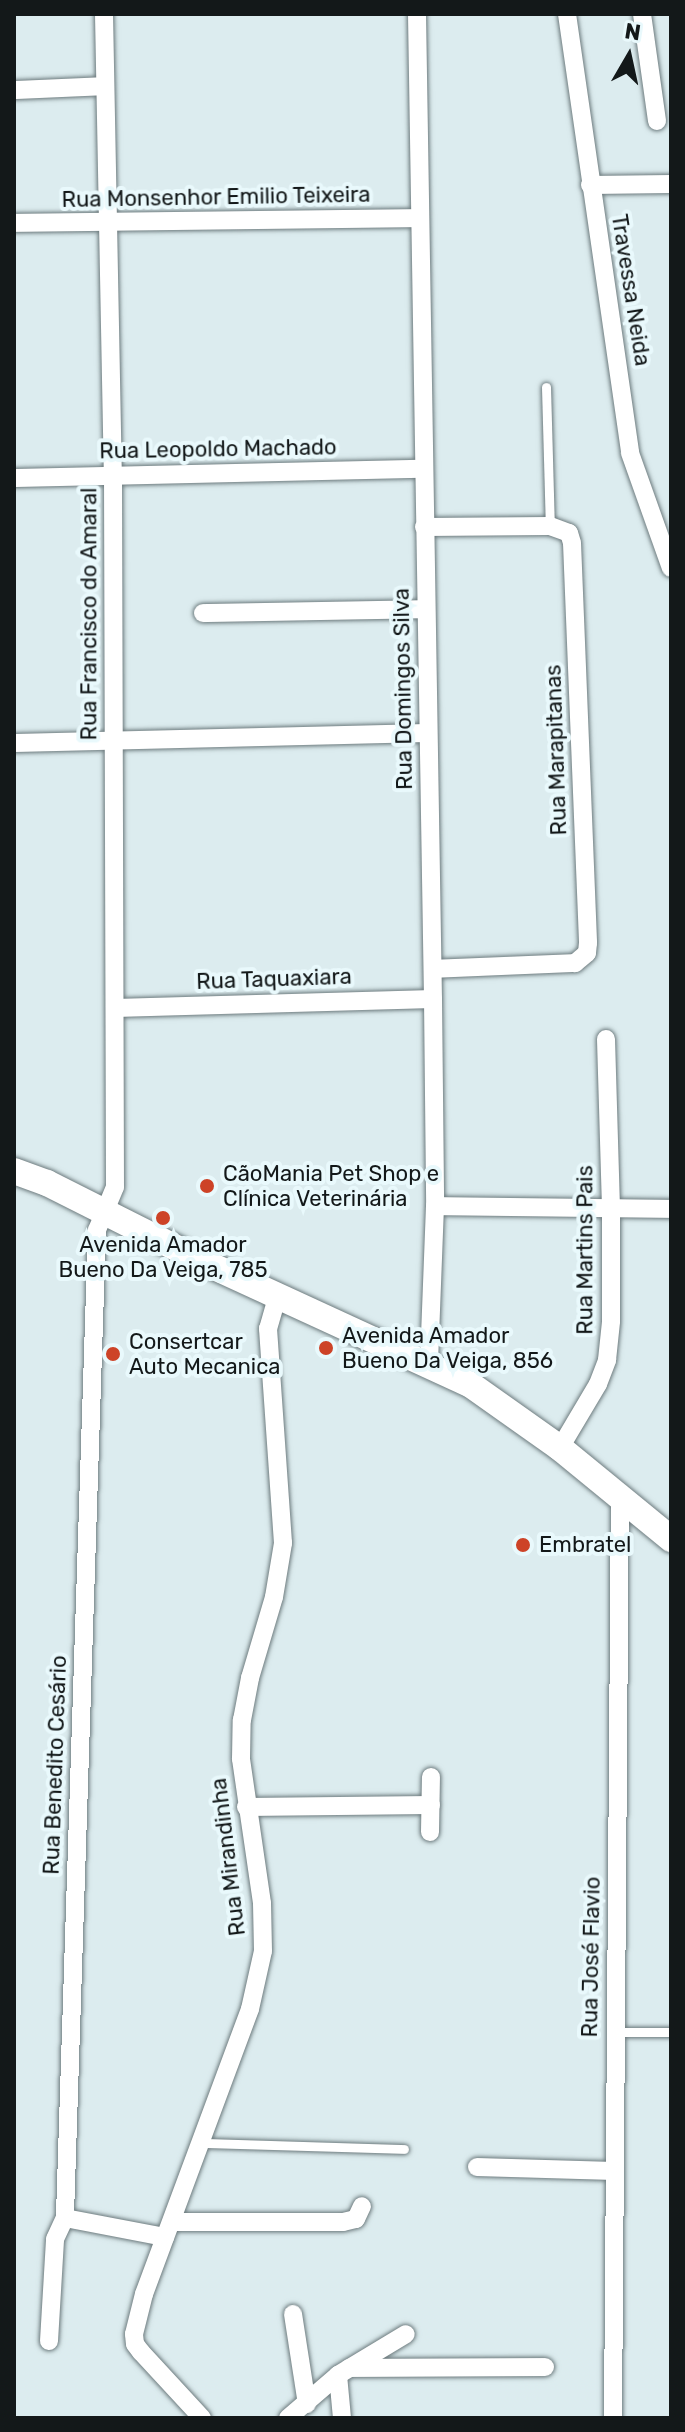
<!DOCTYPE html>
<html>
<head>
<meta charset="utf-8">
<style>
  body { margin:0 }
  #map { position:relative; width:685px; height:2432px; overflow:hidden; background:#dcecef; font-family:Rubik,sans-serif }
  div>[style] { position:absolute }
  .roads { filter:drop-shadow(0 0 2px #6d7b7e) drop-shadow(0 0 2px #6d7b7e) }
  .lane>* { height:9px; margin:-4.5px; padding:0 4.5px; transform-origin:4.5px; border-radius:4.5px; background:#fff }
  .street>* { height:18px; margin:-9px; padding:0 9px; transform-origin:9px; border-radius:9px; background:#fff }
  .secondary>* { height:26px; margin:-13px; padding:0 13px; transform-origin:13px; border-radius:13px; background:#fff }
  .dots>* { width:22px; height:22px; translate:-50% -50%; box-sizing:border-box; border:4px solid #e9f9fc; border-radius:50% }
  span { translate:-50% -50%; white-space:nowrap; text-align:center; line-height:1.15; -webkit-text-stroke:8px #e9f9fc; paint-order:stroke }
  .street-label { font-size:22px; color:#131819 }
  .poi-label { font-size:22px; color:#131819 }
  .left { translate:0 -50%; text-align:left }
  .frame { position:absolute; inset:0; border:16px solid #131819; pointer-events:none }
  .north { position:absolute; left:589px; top:16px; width:80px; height:80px; -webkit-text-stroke:6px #e9f9fc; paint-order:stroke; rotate:9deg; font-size:22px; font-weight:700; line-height:32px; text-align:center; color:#131819 }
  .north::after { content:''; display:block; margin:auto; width:28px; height:36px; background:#131819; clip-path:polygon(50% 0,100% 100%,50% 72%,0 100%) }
</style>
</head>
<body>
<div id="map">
  <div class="roads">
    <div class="lane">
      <i style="left:546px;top:387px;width:139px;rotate:88.4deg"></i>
      <i style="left:614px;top:2032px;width:57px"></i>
      <i style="left:202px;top:2143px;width:202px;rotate:1.7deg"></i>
    </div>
    <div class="street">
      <i style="left:104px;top:14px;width:460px;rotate:88.9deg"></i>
      <i style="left:113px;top:474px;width:713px;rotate:89.84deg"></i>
      <i style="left:115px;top:1187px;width:47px;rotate:112.7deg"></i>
      <i style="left:97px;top:1230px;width:989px;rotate:91.86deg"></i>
      <i style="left:65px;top:2218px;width:102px;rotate:10.8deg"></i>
      <i style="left:417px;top:14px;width:985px;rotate:89.07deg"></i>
      <i style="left:433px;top:999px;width:207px;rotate:89.4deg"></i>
      <i style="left:435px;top:1206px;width:157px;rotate:92.2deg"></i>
      <i style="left:567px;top:14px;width:443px;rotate:81.8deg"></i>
      <i style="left:630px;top:453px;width:122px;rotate:70.4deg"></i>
      <i style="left:642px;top:14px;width:108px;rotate:82deg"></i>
      <i style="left:14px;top:90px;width:90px;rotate:-2.5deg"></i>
      <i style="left:590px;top:185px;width:81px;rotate:-0.7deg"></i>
      <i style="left:14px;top:223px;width:404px;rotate:-0.7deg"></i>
      <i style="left:14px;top:478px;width:409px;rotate:-1.3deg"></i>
      <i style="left:424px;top:527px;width:126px;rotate:-0.5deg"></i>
      <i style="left:550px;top:526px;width:20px;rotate:20deg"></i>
      <i style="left:569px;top:533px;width:10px;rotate:73deg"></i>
      <i style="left:572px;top:543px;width:400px;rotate:87.7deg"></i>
      <i style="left:588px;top:943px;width:10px;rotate:96deg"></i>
      <i style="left:587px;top:953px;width:16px;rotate:140deg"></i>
      <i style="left:575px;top:963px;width:142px;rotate:177.6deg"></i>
      <i style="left:203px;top:613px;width:222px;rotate:-1deg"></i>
      <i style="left:14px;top:743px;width:414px;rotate:-1.4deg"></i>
      <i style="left:115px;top:1008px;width:318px;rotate:-1.6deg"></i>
      <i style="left:435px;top:1206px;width:236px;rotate:0.7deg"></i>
      <i style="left:560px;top:1448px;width:74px;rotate:-59.3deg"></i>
      <i style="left:598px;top:1384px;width:26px;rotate:-69deg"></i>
      <i style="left:607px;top:1360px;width:39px;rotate:-84deg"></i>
      <i style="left:611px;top:1321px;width:113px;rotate:-90deg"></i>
      <i style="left:611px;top:1208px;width:169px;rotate:-91.7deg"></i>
      <i style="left:246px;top:1807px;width:185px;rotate:-0.6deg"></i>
      <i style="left:430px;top:1832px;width:55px;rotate:-89deg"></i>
      <i style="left:477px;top:2167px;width:137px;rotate:1.7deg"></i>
      <i style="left:172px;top:2222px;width:171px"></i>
      <i style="left:343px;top:2222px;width:13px;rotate:-13deg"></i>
      <i style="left:356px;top:2219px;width:14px;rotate:-65deg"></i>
      <i style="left:293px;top:2314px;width:91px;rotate:81.2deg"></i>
      <i style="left:49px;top:2341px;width:102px;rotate:-86.6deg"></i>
      <i style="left:55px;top:2239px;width:23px;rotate:-65deg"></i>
      <i style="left:349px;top:2368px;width:196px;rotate:-0.3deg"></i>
      <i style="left:338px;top:2375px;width:43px;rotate:84.7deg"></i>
      <i style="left:202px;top:2418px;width:90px;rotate:-132.7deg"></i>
      <i style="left:141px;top:2352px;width:10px;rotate:-127deg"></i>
      <i style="left:135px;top:2344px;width:10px;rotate:-96deg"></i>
      <i style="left:134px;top:2334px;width:41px;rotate:-76deg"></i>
      <i style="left:144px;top:2294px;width:304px;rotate:-69.6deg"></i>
      <i style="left:250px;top:2009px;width:59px;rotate:-77.4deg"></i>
      <i style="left:263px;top:1951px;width:48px;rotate:-91.2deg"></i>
      <i style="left:262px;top:1903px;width:146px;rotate:-98.3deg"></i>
      <i style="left:241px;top:1759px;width:39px;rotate:-89deg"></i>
      <i style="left:242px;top:1720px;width:43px;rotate:-79.2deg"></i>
      <i style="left:250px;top:1678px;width:84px;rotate:-73.5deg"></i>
      <i style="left:274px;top:1597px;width:55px;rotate:-80.5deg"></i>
      <i style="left:283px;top:1543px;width:215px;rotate:-94deg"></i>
      <i style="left:268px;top:1329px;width:33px;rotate:-74deg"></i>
      <i style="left:288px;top:2418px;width:66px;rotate:-40.7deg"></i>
      <i style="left:338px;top:2375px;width:79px;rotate:-31.1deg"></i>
      <i style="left:613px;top:2418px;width:922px;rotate:-89.57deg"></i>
    </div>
    <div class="secondary">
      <i style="left:14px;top:1171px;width:35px;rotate:20deg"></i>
      <i style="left:47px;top:1183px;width:178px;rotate:26.7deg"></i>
      <i style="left:206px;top:1263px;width:292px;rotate:24.7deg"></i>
      <i style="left:471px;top:1385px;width:109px;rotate:35.3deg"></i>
      <i style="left:560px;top:1448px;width:144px;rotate:39.3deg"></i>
    </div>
  </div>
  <div class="dots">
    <i style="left:207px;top:1186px;background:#cd4327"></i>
    <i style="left:163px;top:1218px;background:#cd4327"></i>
    <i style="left:326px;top:1348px;background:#cd4327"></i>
    <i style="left:113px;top:1354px;background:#cd4327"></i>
    <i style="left:523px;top:1545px;background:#cd4327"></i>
  </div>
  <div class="street-label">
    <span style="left:216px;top:197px;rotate:-1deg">Rua Monsenhor Emilio Teixeira</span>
    <span style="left:631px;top:290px;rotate:81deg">Travessa Neida</span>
    <span style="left:218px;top:449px;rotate:-1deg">Rua Leopoldo Machado</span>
    <span style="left:89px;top:614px;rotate:-90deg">Rua Francisco do Amaral</span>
    <span style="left:403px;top:689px;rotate:-91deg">Rua Domingos Silva</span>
    <span style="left:556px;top:750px;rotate:-92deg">Rua Marapitanas</span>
    <span style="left:274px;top:979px;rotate:-2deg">Rua Taquaxiara</span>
    <span style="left:585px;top:1250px;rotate:-90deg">Rua Martins Pais</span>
    <span style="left:55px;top:1765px;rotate:-88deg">Rua Benedito Cesário</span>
    <span style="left:228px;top:1857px;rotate:-97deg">Rua Mirandinha</span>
    <span style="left:591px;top:1957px;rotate:-89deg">Rua José Flavio</span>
  </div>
  <div class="poi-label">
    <span class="left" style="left:223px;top:1186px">CãoMania Pet Shop e<br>Clínica Veterinária</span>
    <span style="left:163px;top:1257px">Avenida Amador<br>Bueno Da Veiga, 785</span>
    <span class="left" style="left:342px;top:1348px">Avenida Amador<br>Bueno Da Veiga, 856</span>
    <span class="left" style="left:129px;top:1354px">Consertcar<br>Auto Mecanica</span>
    <span class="left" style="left:539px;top:1545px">Embratel</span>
  </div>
  <div class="frame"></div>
  <div class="north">N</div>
</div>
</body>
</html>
